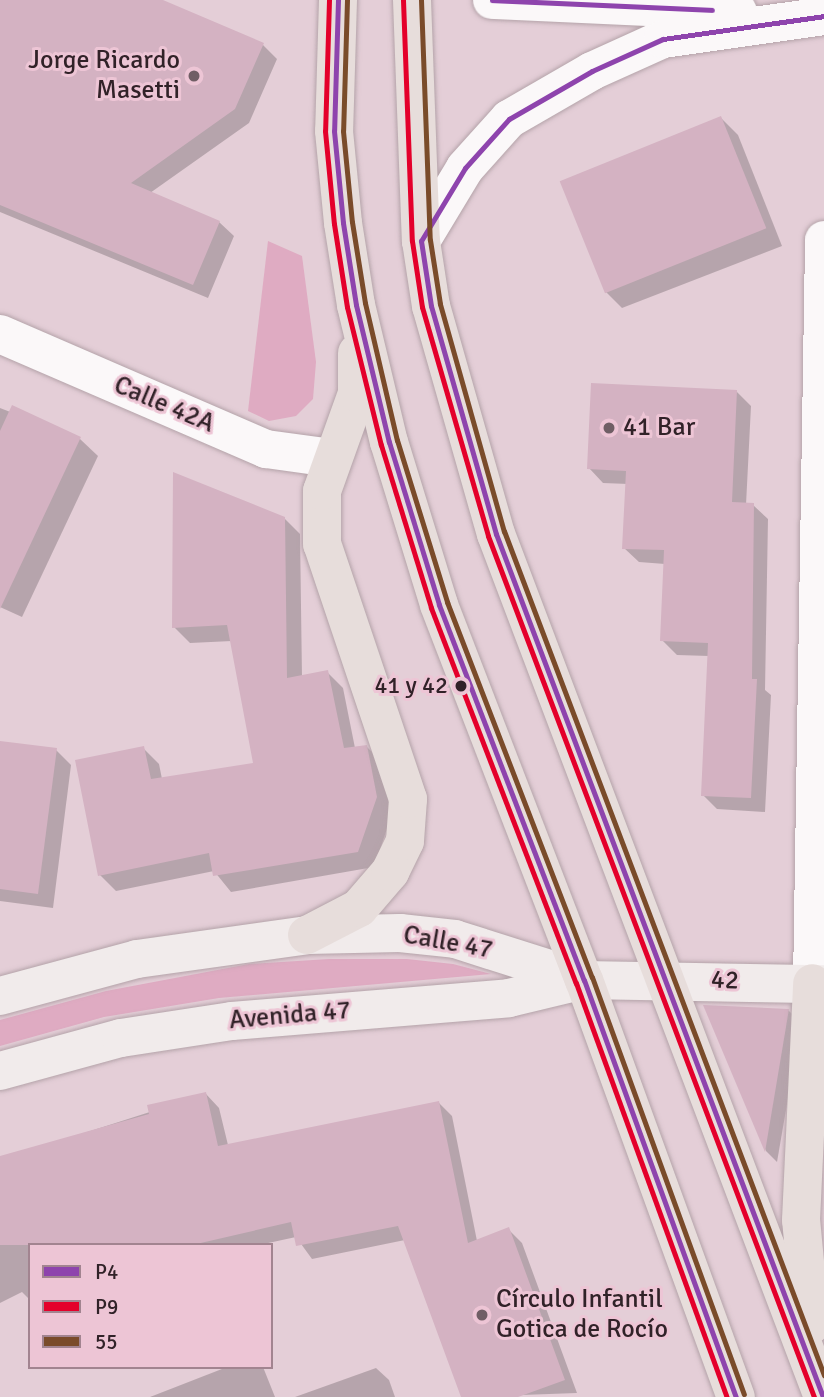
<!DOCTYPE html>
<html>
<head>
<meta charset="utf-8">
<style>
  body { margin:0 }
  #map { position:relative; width:824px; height:1397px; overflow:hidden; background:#e4ced7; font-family:Signika,sans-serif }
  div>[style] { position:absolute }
  .green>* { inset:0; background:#dfabc2 }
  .shadow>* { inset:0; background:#0003 }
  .building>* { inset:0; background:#d4b2c2; transform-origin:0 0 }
  .roads { filter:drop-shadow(0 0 2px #b4a3a9) drop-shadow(0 0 2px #b4a3a9) }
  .minor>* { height:38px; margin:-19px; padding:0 19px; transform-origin:19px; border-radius:19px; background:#fbf8f9 }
  .tertiary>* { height:38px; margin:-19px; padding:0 19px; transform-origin:19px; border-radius:19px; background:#fbf8f9 }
  .secondary>* { height:38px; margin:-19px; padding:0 19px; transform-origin:19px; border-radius:19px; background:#f1ebeb }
  .primary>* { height:38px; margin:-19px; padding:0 19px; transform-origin:19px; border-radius:19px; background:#e7dddb }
  .bus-1>* { height:5px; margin:-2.5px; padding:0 2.5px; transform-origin:2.5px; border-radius:2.5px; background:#8e44ad }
  .bus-2>* { height:5px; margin:-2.5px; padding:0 2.5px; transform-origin:2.5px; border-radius:2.5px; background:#e4002b }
  .bus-3>* { height:5px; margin:-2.5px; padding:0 2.5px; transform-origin:2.5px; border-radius:2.5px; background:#7a4b2a }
  .dots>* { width:19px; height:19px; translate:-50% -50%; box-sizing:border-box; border:4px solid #edc5d5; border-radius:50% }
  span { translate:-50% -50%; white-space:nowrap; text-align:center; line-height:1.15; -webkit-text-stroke:6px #edc5d5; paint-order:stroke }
  .bus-label { font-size:24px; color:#312228 }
  .right { translate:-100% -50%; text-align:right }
  .poi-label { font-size:26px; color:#312228 }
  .left { translate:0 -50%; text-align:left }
  .street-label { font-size:26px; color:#312228 }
  .legend { position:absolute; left:28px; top:1243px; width:245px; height:126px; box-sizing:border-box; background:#edc5d5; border:2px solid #a28490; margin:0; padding:9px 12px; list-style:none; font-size:21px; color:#312228 }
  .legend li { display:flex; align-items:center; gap:14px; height:35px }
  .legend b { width:35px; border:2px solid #a28490 }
</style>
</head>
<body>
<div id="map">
  <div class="green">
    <i style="clip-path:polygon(268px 241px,302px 256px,316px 362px,313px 399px,296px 416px,269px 421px,248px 411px)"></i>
    <i style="clip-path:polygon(329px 959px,407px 959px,453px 964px,491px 974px,219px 998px,104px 1017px,0 1046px,0 1020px,106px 991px,249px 964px)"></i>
  </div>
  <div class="shadow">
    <i style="clip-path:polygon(0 0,155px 0,263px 45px,277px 59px,249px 123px,150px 193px,219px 222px,234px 236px,208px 298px,0 212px)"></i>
    <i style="clip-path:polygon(721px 118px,738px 135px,782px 246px,622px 308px,605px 291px)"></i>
    <i style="clip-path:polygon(736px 391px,751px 406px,746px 505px,753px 505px,768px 519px,765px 690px,771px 695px,765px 812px,717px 809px,703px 795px,709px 656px,677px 655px,662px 640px,665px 564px,639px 562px,624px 548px,628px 484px,603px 483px,589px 468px)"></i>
    <i style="clip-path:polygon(0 408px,80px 439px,98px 456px,22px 617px,0 607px)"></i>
    <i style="clip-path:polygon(284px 518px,300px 534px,302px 677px,327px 672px,343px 688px,355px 748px,366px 746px,382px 762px,392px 814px,374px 867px,231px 892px,214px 871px,116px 891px,100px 875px,143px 748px,159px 764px,162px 779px,255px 764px,232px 641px,190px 643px,174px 627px)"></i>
    <i style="clip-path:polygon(0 743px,56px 750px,71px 765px,53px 908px,0 901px)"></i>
    <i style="clip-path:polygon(705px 1007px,788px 1010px,801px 1023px,777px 1162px,766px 1151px)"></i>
    <i style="clip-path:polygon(206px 1094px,219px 1108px,228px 1145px,439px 1103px,452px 1116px,477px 1241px,508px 1229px,522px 1243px,577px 1393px,463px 1397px,405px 1240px,312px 1259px,296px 1237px,259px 1245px,30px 1245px,30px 1300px,22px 1292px,0 1303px,0 1160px)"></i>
    <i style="clip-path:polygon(227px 1367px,263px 1367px,275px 1397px,150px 1397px)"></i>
    <i style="clip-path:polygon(376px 1368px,389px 1380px,395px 1397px,295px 1397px)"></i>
  </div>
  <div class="building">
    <i style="clip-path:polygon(0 0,163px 0,264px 43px,235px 109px,131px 183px,220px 221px,193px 285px,0 205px)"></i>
    <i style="left:721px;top:116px;width:121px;height:174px;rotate:68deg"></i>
    <i style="clip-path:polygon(591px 383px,737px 390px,732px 502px,754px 503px,752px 679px,757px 679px,751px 798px,701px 796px,708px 643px,660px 641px,664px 550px,622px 549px,626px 471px,587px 469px)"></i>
    <i style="clip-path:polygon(12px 405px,81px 437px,0 609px,0 431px)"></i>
    <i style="clip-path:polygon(173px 472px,285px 517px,287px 678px,328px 670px,344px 748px,367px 745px,377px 797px,358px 852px,213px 876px,209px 853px,98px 876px,75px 760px,144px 746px,151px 779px,253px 763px,227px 625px,172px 628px)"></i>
    <i style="clip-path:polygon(0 741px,57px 748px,38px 894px,0 889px)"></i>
    <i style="clip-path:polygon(703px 1005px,789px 1009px,765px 1152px)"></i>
    <i style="clip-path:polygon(206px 1092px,218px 1146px,439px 1101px,468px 1243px,509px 1227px,565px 1380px,518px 1397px,461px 1397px,398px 1226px,296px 1246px,291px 1222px,192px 1245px,0 1245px,0 1156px,149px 1114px,147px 1105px)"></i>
  </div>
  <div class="roads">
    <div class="minor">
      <i style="left:0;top:334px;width:290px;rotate:23.4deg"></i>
      <i style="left:266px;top:449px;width:67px;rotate:7.8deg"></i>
      <i style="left:812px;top:983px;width:743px;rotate:-89.07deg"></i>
    </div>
    <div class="tertiary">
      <i style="left:492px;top:0;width:246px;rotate:2.6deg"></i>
      <i style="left:421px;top:241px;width:85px;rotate:-58.9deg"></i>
      <i style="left:465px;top:168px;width:66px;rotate:-48.1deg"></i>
      <i style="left:509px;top:119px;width:96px;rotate:-30deg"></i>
      <i style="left:592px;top:71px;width:78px;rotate:-24.3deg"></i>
      <i style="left:663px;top:39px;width:163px;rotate:-8.1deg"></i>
    </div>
    <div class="secondary">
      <i style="left:0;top:996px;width:142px;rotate:-15.1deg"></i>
      <i style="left:137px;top:959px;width:172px;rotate:-8deg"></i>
      <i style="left:307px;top:935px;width:93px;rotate:-1.2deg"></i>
      <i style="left:400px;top:933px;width:55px;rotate:6.2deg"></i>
      <i style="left:455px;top:939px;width:135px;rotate:17.6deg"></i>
      <i style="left:0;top:1071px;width:125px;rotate:-15.3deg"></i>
      <i style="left:121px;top:1038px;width:112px;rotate:-8.7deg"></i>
      <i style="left:232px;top:1021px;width:278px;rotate:-4.7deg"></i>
      <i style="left:509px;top:998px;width:77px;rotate:-13.5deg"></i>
      <i style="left:584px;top:980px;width:240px;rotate:1deg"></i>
    </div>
    <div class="primary">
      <i style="left:338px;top:0;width:131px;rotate:91.7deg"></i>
      <i style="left:334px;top:131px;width:92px;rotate:84.4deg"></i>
      <i style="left:343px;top:223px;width:83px;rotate:81deg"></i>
      <i style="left:356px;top:305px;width:141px;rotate:76.5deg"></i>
      <i style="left:389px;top:442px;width:170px;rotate:72.9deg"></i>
      <i style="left:439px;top:605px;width:402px;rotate:68.9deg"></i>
      <i style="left:584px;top:980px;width:444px;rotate:70deg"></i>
      <i style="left:412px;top:0;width:241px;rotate:87.9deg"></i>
      <i style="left:421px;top:241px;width:66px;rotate:81.3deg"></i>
      <i style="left:431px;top:306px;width:237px;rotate:74.1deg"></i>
      <i style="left:496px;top:534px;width:923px;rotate:69.25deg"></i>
      <i style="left:307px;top:935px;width:59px;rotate:-27.4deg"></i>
      <i style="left:359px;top:908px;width:48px;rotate:-49.3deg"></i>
      <i style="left:390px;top:872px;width:34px;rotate:-64deg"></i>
      <i style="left:405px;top:841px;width:42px;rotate:-85.9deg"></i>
      <i style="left:408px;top:799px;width:269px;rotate:-108.6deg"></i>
      <i style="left:322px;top:544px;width:53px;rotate:-90deg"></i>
      <i style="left:322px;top:491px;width:104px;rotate:-70.3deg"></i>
      <i style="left:357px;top:393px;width:40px;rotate:-90deg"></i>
      <i style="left:811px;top:1325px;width:105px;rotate:-95.4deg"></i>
      <i style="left:801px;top:1220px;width:237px;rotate:-87.3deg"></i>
    </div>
  </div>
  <div class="bus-1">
    <i style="left:338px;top:0;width:131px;rotate:91.7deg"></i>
    <i style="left:334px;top:131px;width:92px;rotate:84.4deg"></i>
    <i style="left:343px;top:223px;width:83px;rotate:81deg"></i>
    <i style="left:356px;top:305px;width:141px;rotate:76.5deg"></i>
    <i style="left:389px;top:442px;width:170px;rotate:72.9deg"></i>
    <i style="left:439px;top:605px;width:402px;rotate:68.9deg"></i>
    <i style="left:584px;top:980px;width:444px;rotate:70deg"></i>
    <i style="left:492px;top:0;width:220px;rotate:2.6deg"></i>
    <i style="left:823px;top:1397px;width:923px;rotate:-110.75deg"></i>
    <i style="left:496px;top:534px;width:237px;rotate:-105.9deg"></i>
    <i style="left:431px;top:306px;width:66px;rotate:-98.7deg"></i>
    <i style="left:421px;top:241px;width:85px;rotate:-58.9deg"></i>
    <i style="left:465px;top:168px;width:66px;rotate:-48.1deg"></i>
    <i style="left:509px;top:119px;width:96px;rotate:-30deg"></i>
    <i style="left:592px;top:71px;width:78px;rotate:-24.3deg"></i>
    <i style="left:663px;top:39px;width:163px;rotate:-8.1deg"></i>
  </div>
  <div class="bus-2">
    <i style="left:329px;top:0;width:131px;rotate:91.7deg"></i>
    <i style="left:325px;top:131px;width:93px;rotate:84.5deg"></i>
    <i style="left:334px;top:224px;width:84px;rotate:81.1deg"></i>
    <i style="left:347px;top:307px;width:142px;rotate:76.2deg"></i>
    <i style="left:381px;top:445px;width:170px;rotate:72.9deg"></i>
    <i style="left:431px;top:608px;width:402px;rotate:68.9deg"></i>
    <i style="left:576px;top:983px;width:441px;rotate:70deg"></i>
    <i style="left:403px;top:0;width:241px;rotate:87.9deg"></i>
    <i style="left:412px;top:241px;width:67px;rotate:81.4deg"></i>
    <i style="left:422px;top:307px;width:238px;rotate:73.9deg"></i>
    <i style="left:488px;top:536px;width:921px;rotate:69.26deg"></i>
  </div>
  <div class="bus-3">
    <i style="left:347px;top:0;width:131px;rotate:91.7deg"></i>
    <i style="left:343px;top:131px;width:91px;rotate:84.4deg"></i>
    <i style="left:352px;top:222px;width:82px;rotate:80.9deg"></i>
    <i style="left:365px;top:303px;width:141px;rotate:76.9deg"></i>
    <i style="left:397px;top:440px;width:170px;rotate:72.8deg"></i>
    <i style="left:447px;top:602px;width:402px;rotate:68.9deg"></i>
    <i style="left:592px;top:977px;width:444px;rotate:70deg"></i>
    <i style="left:421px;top:0;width:240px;rotate:87.9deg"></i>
    <i style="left:430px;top:240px;width:65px;rotate:81.1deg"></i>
    <i style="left:440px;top:304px;width:236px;rotate:74.3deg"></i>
    <i style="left:504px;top:531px;width:903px;rotate:69.24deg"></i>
  </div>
  <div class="dots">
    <i style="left:194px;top:76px;background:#705e65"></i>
    <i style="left:609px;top:428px;background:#705e65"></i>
    <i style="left:461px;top:686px;background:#312228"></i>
    <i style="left:482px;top:1315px;background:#705e65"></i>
  </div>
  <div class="bus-label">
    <span class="right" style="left:448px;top:686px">41 y 42</span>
  </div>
  <div class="poi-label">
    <span class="right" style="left:180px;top:76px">Jorge Ricardo<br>Masetti</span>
    <span class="left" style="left:623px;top:428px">41 Bar</span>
    <span class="left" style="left:496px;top:1315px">Círculo Infantil<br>Gotica de Rocío</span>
  </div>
  <div class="street-label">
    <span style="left:164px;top:405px;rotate:23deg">Calle 42A</span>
    <span style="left:448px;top:943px;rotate:10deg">Calle 47</span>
    <span style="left:725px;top:981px;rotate:3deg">42</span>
    <span style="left:290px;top:1016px;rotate:-5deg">Avenida 47</span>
  </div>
  <ul class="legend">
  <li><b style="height:9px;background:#8e44ad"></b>P4</li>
  <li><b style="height:9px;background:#e4002b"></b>P9</li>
  <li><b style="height:9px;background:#7a4b2a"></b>55</li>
  </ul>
</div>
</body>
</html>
